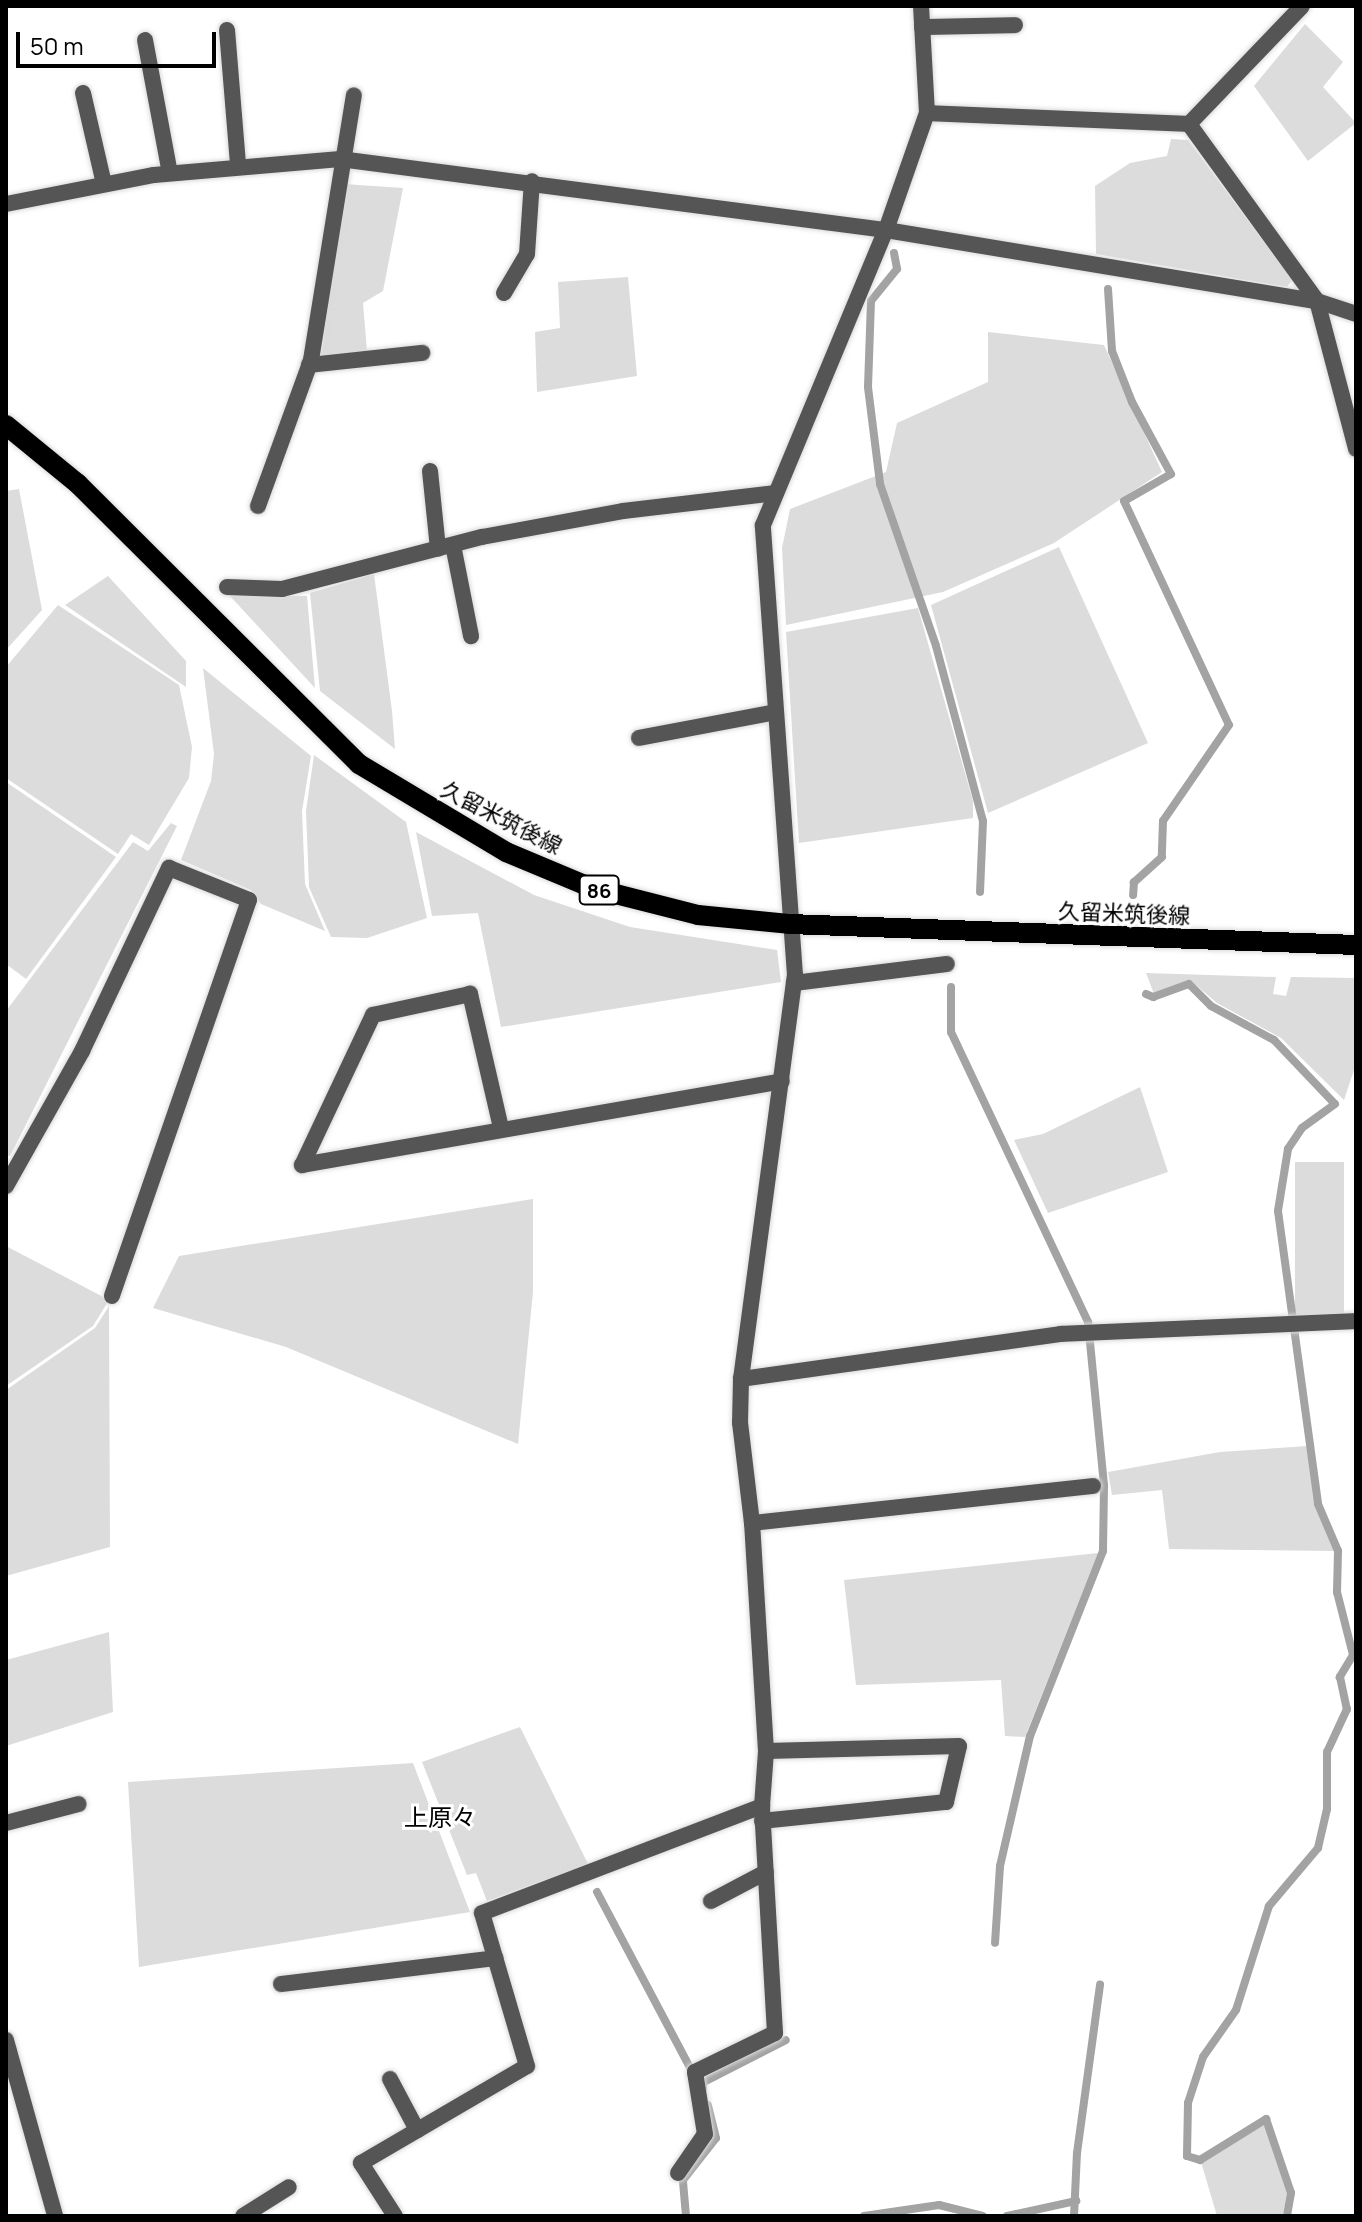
<!DOCTYPE html>
<html>
<head>
<meta charset="utf-8">
<style>
  body { margin:0 }
  #map { position:relative; width:1362px; height:2222px; overflow:hidden; background:#fff; font-family:Manrope,"Noto Sans JP",sans-serif }
  div>[style] { position:absolute }
  .green>* { inset:0; background:#dcdcdc; transform-origin:0 0 }
  .stream>* { height:8px; margin:-4px; padding:0 4px; transform-origin:4px; border-radius:4px; background:#a3a3a3 }
  .roads { filter:drop-shadow(0 0 2px #dbdbdb) drop-shadow(0 0 2px #dbdbdb) }
  .street>* { height:16px; margin:-8px; padding:0 8px; transform-origin:8px; border-radius:8px; background:#555 }
  .primary>* { height:20px; margin:-10px; padding:0 10px; transform-origin:10px; border-radius:10px; background:#000 }
  span { translate:-50% -50%; white-space:nowrap; text-align:center; line-height:1.15; -webkit-text-stroke:6px #fff; paint-order:stroke }
  .shield-label span { padding:2px 6px; background:#fff; border:2px solid; border-radius:6px; -webkit-text-stroke-width:0 }
  .shield-label { font-size:20px; color:#000; font-weight:700 }
  .street-label { font-size:22px; color:#000 }
  .neighbourhood-label { font-size:24px; color:#000 }
  .frame { position:absolute; inset:0; border:8px solid #000; pointer-events:none }
  .scale { position:absolute; left:16px; top:32px; width:200px; height:36px; box-sizing:border-box; border:4px solid #000; border-top:0; padding-left:10px; font-size:24px; line-height:28px; white-space:nowrap; color:#000; -webkit-text-stroke:6px #fff; paint-order:stroke }
</style>
</head>
<body>
<div id="map">
  <div class="green">
    <i style="clip-path:polygon(1305px 24px,1343px 62px,1323px 87px,1356px 123px,1308px 161px,1254px 86px)"></i>
    <i style="clip-path:polygon(1171px 139px,1188px 140px,1292px 280px,1287px 287px,1096px 254px,1095px 186px,1130px 163px,1167px 156px)"></i>
    <i style="clip-path:polygon(344px 184px,403px 188px,383px 291px,363px 303px,367px 351px,321px 358px)"></i>
    <i style="clip-path:polygon(628px 277px,637px 376px,537px 392px,535px 332px,560px 328px,558px 282px)"></i>
    <i style="clip-path:polygon(988px 332px,1104px 345px,1162px 472px,1054px 543px,943px 592px,786px 625px,782px 548px,790px 509px,886px 472px,897px 423px,988px 382px)"></i>
    <i style="clip-path:polygon(19px 489px,42px 610px,6px 650px,6px 491px)"></i>
    <i style="clip-path:polygon(1059px 547px,1148px 743px,988px 813px,931px 605px)"></i>
    <i style="clip-path:polygon(374px 574px,392px 711px,395px 749px,320px 691px,310px 593px)"></i>
    <i style="clip-path:polygon(108px 576px,186px 661px,186px 687px,65px 605px)"></i>
    <i style="clip-path:polygon(230px 596px,307px 596px,315px 688px)"></i>
    <i style="clip-path:polygon(58px 605px,179px 685px,192px 747px,189px 778px,149px 845px,131px 834px,118px 854px,6px 778px,6px 667px)"></i>
    <i style="clip-path:polygon(918px 608px,973px 801px,973px 818px,799px 843px,786px 632px)"></i>
    <i style="clip-path:polygon(203px 668px,311px 756px,302px 811px,305px 884px,325px 931px,261px 904px,251px 890px,181px 860px,211px 781px,214px 754px)"></i>
    <i style="clip-path:polygon(314px 755px,406px 822px,427px 918px,367px 938px,331px 937px,309px 887px,306px 811px)"></i>
    <i style="clip-path:polygon(6px 782px,116px 857px,26px 979px,6px 964px)"></i>
    <i style="clip-path:polygon(171px 823px,177px 826px,10px 1156px,6px 1155px,6px 1011px,133px 842px,148px 851px)"></i>
    <i style="clip-path:polygon(416px 832px,534px 895px,630px 927px,777px 950px,781px 982px,501px 1027px,478px 913px,432px 916px)"></i>
    <i style="clip-path:polygon(1146px 973px,1276px 977px,1273px 994px,1286px 996px,1291px 977px,1356px 978px,1356px 1064px,1344px 1100px,1281px 1038px,1217px 1003px,1190px 980px,1154px 994px)"></i>
    <i style="clip-path:polygon(1140px 1087px,1168px 1172px,1048px 1213px,1014px 1140px,1043px 1134px)"></i>
    <i style="left:1344px;top:1162px;width:154px;height:49px;rotate:90deg"></i>
    <i style="clip-path:polygon(533px 1199px,533px 1292px,518px 1444px,286px 1347px,153px 1308px,179px 1256px)"></i>
    <i style="clip-path:polygon(6px 1246px,109px 1300px,93px 1326px,6px 1386px)"></i>
    <i style="clip-path:polygon(109px 1306px,110px 1547px,6px 1576px,6px 1390px,95px 1328px)"></i>
    <i style="clip-path:polygon(1307px 1446px,1315px 1502px,1335px 1551px,1169px 1549px,1162px 1490px,1112px 1495px,1108px 1472px,1220px 1452px)"></i>
    <i style="clip-path:polygon(1098px 1553px,1025px 1737px,1005px 1736px,1001px 1680px,856px 1685px,844px 1580px)"></i>
    <i style="clip-path:polygon(109px 1632px,113px 1712px,6px 1746px,6px 1660px)"></i>
    <i style="clip-path:polygon(520px 1727px,588px 1864px,487px 1901px,476px 1873px,467px 1875px,422px 1762px)"></i>
    <i style="clip-path:polygon(413px 1763px,470px 1912px,139px 1967px,128px 1782px)"></i>
    <i style="clip-path:polygon(1264px 2122px,1287px 2192px,1283px 2216px,1217px 2216px,1201px 2162px)"></i>
  </div>
  <div class="stream">
    <i style="left:894px;top:253px;width:16px;rotate:79deg"></i>
    <i style="left:897px;top:269px;width:41px;rotate:129.1deg"></i>
    <i style="left:871px;top:301px;width:86px;rotate:92deg"></i>
    <i style="left:868px;top:387px;width:98px;rotate:82.9deg"></i>
    <i style="left:880px;top:484px;width:171px;rotate:70.9deg"></i>
    <i style="left:936px;top:646px;width:181px;rotate:75deg"></i>
    <i style="left:983px;top:821px;width:71px;rotate:92.4deg"></i>
    <i style="left:1108px;top:289px;width:62px;rotate:86.3deg"></i>
    <i style="left:1112px;top:351px;width:55px;rotate:68.6deg"></i>
    <i style="left:1132px;top:402px;width:82px;rotate:61.6deg"></i>
    <i style="left:1171px;top:474px;width:54px;rotate:150.1deg"></i>
    <i style="left:1124px;top:501px;width:247px;rotate:64.9deg"></i>
    <i style="left:1229px;top:725px;width:116px;rotate:124.5deg"></i>
    <i style="left:1163px;top:821px;width:36px;rotate:92deg"></i>
    <i style="left:1162px;top:857px;width:38px;rotate:138deg"></i>
    <i style="left:1134px;top:882px;width:13px;rotate:94deg"></i>
    <i style="left:951px;top:987px;width:45px;rotate:90deg"></i>
    <i style="left:951px;top:1032px;width:321px;rotate:64.7deg"></i>
    <i style="left:1088px;top:1322px;width:165px;rotate:84.4deg"></i>
    <i style="left:1104px;top:1486px;width:65px;rotate:90.9deg"></i>
    <i style="left:1103px;top:1551px;width:199px;rotate:111.5deg"></i>
    <i style="left:1030px;top:1736px;width:133px;rotate:103deg"></i>
    <i style="left:1000px;top:1866px;width:77px;rotate:93.7deg"></i>
    <i style="left:1146px;top:994px;width:8px;rotate:23deg"></i>
    <i style="left:1153px;top:997px;width:38px;rotate:-20deg"></i>
    <i style="left:1189px;top:984px;width:31px;rotate:45deg"></i>
    <i style="left:1211px;top:1006px;width:72px;rotate:28.4deg"></i>
    <i style="left:1274px;top:1040px;width:88px;rotate:46.4deg"></i>
    <i style="left:1335px;top:1104px;width:41px;rotate:144deg"></i>
    <i style="left:1302px;top:1128px;width:25px;rotate:124deg"></i>
    <i style="left:1288px;top:1149px;width:63px;rotate:99.2deg"></i>
    <i style="left:1278px;top:1211px;width:296px;rotate:82.2deg"></i>
    <i style="left:1318px;top:1504px;width:51px;rotate:66.9deg"></i>
    <i style="left:1338px;top:1551px;width:41px;rotate:91.4deg"></i>
    <i style="left:1337px;top:1592px;width:65px;rotate:75.7deg"></i>
    <i style="left:1353px;top:1655px;width:26px;rotate:121deg"></i>
    <i style="left:1340px;top:1677px;width:33px;rotate:78deg"></i>
    <i style="left:1347px;top:1709px;width:47px;rotate:114.9deg"></i>
    <i style="left:1327px;top:1752px;width:57px;rotate:90deg"></i>
    <i style="left:1327px;top:1809px;width:40px;rotate:103deg"></i>
    <i style="left:1318px;top:1848px;width:76px;rotate:130.2deg"></i>
    <i style="left:1269px;top:1906px;width:109px;rotate:107.6deg"></i>
    <i style="left:1236px;top:2010px;width:57px;rotate:125.1deg"></i>
    <i style="left:1203px;top:2057px;width:48px;rotate:108.1deg"></i>
    <i style="left:1188px;top:2103px;width:53px;rotate:91.1deg"></i>
    <i style="left:1187px;top:2156px;width:14px;rotate:17deg"></i>
    <i style="left:1200px;top:2160px;width:78px;rotate:-31.8deg"></i>
    <i style="left:1266px;top:2119px;width:78px;rotate:71.3deg"></i>
    <i style="left:1291px;top:2193px;width:23px;rotate:100deg"></i>
    <i style="left:597px;top:1892px;width:207px;rotate:62.1deg"></i>
    <i style="left:703px;top:2088px;width:5px;rotate:-101deg"></i>
    <i style="left:702px;top:2083px;width:94px;rotate:-27.1deg"></i>
    <i style="left:686px;top:2216px;width:36px;rotate:-95deg"></i>
    <i style="left:683px;top:2180px;width:53px;rotate:-51.8deg"></i>
    <i style="left:716px;top:2138px;width:34px;rotate:-104deg"></i>
    <i style="left:864px;top:2216px;width:76px;rotate:-8.3deg"></i>
    <i style="left:939px;top:2205px;width:45px;rotate:14deg"></i>
    <i style="left:1007px;top:2216px;width:71px;rotate:-12.3deg"></i>
    <i style="left:1074px;top:2216px;width:63px;rotate:-87.3deg"></i>
    <i style="left:1077px;top:2153px;width:170px;rotate:-82.2deg"></i>
  </div>
  <div class="roads">
    <div class="street">
      <i style="left:922px;top:27px;width:93px;rotate:-1.2deg"></i>
      <i style="left:227px;top:30px;width:135px;rotate:85.3deg"></i>
      <i style="left:145px;top:40px;width:135px;rotate:79.4deg"></i>
      <i style="left:83px;top:93px;width:93px;rotate:77deg"></i>
      <i style="left:927px;top:113px;width:262px;rotate:2.4deg"></i>
      <i style="left:1189px;top:124px;width:163px;rotate:-46.2deg"></i>
      <i style="left:1189px;top:124px;width:218px;rotate:54.1deg"></i>
      <i style="left:1317px;top:301px;width:153px;rotate:75.2deg"></i>
      <i style="left:6px;top:204px;width:151px;rotate:-11.1deg"></i>
      <i style="left:154px;top:175px;width:187px;rotate:-4.9deg"></i>
      <i style="left:340px;top:159px;width:551px;rotate:7.41deg"></i>
      <i style="left:886px;top:230px;width:437px;rotate:9.4deg"></i>
      <i style="left:1317px;top:301px;width:41px;rotate:18.4deg"></i>
      <i style="left:504px;top:293px;width:45px;rotate:-59.5deg"></i>
      <i style="left:527px;top:254px;width:73px;rotate:-86.1deg"></i>
      <i style="left:309px;top:365px;width:114px;rotate:-6.1deg"></i>
      <i style="left:430px;top:471px;width:78px;rotate:84.1deg"></i>
      <i style="left:258px;top:506px;width:155px;rotate:-70deg"></i>
      <i style="left:311px;top:360px;width:268px;rotate:-80.8deg"></i>
      <i style="left:453px;top:545px;width:93px;rotate:78.8deg"></i>
      <i style="left:227px;top:587px;width:55px;rotate:2.1deg"></i>
      <i style="left:282px;top:589px;width:207px;rotate:-14.6deg"></i>
      <i style="left:482px;top:537px;width:143px;rotate:-10.4deg"></i>
      <i style="left:623px;top:511px;width:154px;rotate:-6.7deg"></i>
      <i style="left:639px;top:738px;width:139px;rotate:-10.7deg"></i>
      <i style="left:794px;top:983px;width:154px;rotate:-7.1deg"></i>
      <i style="left:501px;top:1128px;width:138px;rotate:-103deg"></i>
      <i style="left:470px;top:994px;width:99px;rotate:167.8deg"></i>
      <i style="left:373px;top:1015px;width:166px;rotate:115.3deg"></i>
      <i style="left:302px;top:1165px;width:487px;rotate:-9.9deg"></i>
      <i style="left:6px;top:1186px;width:155px;rotate:-60.6deg"></i>
      <i style="left:82px;top:1051px;width:203px;rotate:-64.6deg"></i>
      <i style="left:169px;top:868px;width:86px;rotate:21.8deg"></i>
      <i style="left:249px;top:900px;width:419px;rotate:109.1deg"></i>
      <i style="left:741px;top:1379px;width:323px;rotate:-8deg"></i>
      <i style="left:1061px;top:1334px;width:295px;rotate:-2.5deg"></i>
      <i style="left:752px;top:1523px;width:343px;rotate:-6.2deg"></i>
      <i style="left:762px;top:1821px;width:185px;rotate:-5.9deg"></i>
      <i style="left:946px;top:1802px;width:57px;rotate:-76.9deg"></i>
      <i style="left:959px;top:1746px;width:193px;rotate:178.5deg"></i>
      <i style="left:6px;top:1823px;width:75px;rotate:-14.6deg"></i>
      <i style="left:711px;top:1901px;width:62px;rotate:-27.8deg"></i>
      <i style="left:281px;top:1984px;width:216px;rotate:-6.9deg"></i>
      <i style="left:6px;top:2040px;width:183px;rotate:74.4deg"></i>
      <i style="left:390px;top:2079px;width:58px;rotate:62.1deg"></i>
      <i style="left:678px;top:2173px;width:47px;rotate:-55.3deg"></i>
      <i style="left:705px;top:2134px;width:63px;rotate:-99.2deg"></i>
      <i style="left:695px;top:2072px;width:89px;rotate:-26deg"></i>
      <i style="left:775px;top:2033px;width:227px;rotate:-93.3deg"></i>
      <i style="left:762px;top:1806px;width:55px;rotate:-85.8deg"></i>
      <i style="left:766px;top:1751px;width:228px;rotate:-93.5deg"></i>
      <i style="left:752px;top:1523px;width:101px;rotate:-96.8deg"></i>
      <i style="left:740px;top:1423px;width:44px;rotate:-88.7deg"></i>
      <i style="left:741px;top:1379px;width:408px;rotate:-82.4deg"></i>
      <i style="left:795px;top:975px;width:451px;rotate:-94.1deg"></i>
      <i style="left:763px;top:525px;width:320px;rotate:-67.4deg"></i>
      <i style="left:886px;top:230px;width:124px;rotate:-70.7deg"></i>
      <i style="left:927px;top:113px;width:107px;rotate:-93.2deg"></i>
      <i style="left:243px;top:2216px;width:54px;rotate:-32.2deg"></i>
      <i style="left:395px;top:2216px;width:63px;rotate:-122.7deg"></i>
      <i style="left:361px;top:2163px;width:192px;rotate:-30.3deg"></i>
      <i style="left:527px;top:2066px;width:159px;rotate:-106.4deg"></i>
      <i style="left:482px;top:1913px;width:300px;rotate:-20.9deg"></i>
    </div>
    <div class="primary">
      <i style="left:6px;top:425px;width:93px;rotate:39.3deg"></i>
      <i style="left:78px;top:484px;width:397px;rotate:44.9deg"></i>
      <i style="left:359px;top:764px;width:171px;rotate:30.9deg"></i>
      <i style="left:506px;top:852px;width:93px;rotate:22.7deg"></i>
      <i style="left:592px;top:888px;width:109px;rotate:14.3deg"></i>
      <i style="left:698px;top:915px;width:91px;rotate:5.6deg"></i>
      <i style="left:789px;top:924px;width:567px;rotate:2.12deg"></i>
    </div>
  </div>
  <div class="shield-label">
    <span style="left:599px;top:890px">86</span>
  </div>
  <div class="street-label">
    <span style="left:501px;top:818px;rotate:27deg">久留米筑後線</span>
    <span style="left:1124px;top:914px;rotate:2deg">久留米筑後線</span>
  </div>
  <div class="neighbourhood-label">
    <span style="left:440px;top:1817px">上原々</span>
  </div>
  <div class="frame"></div>
  <div class="scale">50 m</div>
</div>
</body>
</html>
